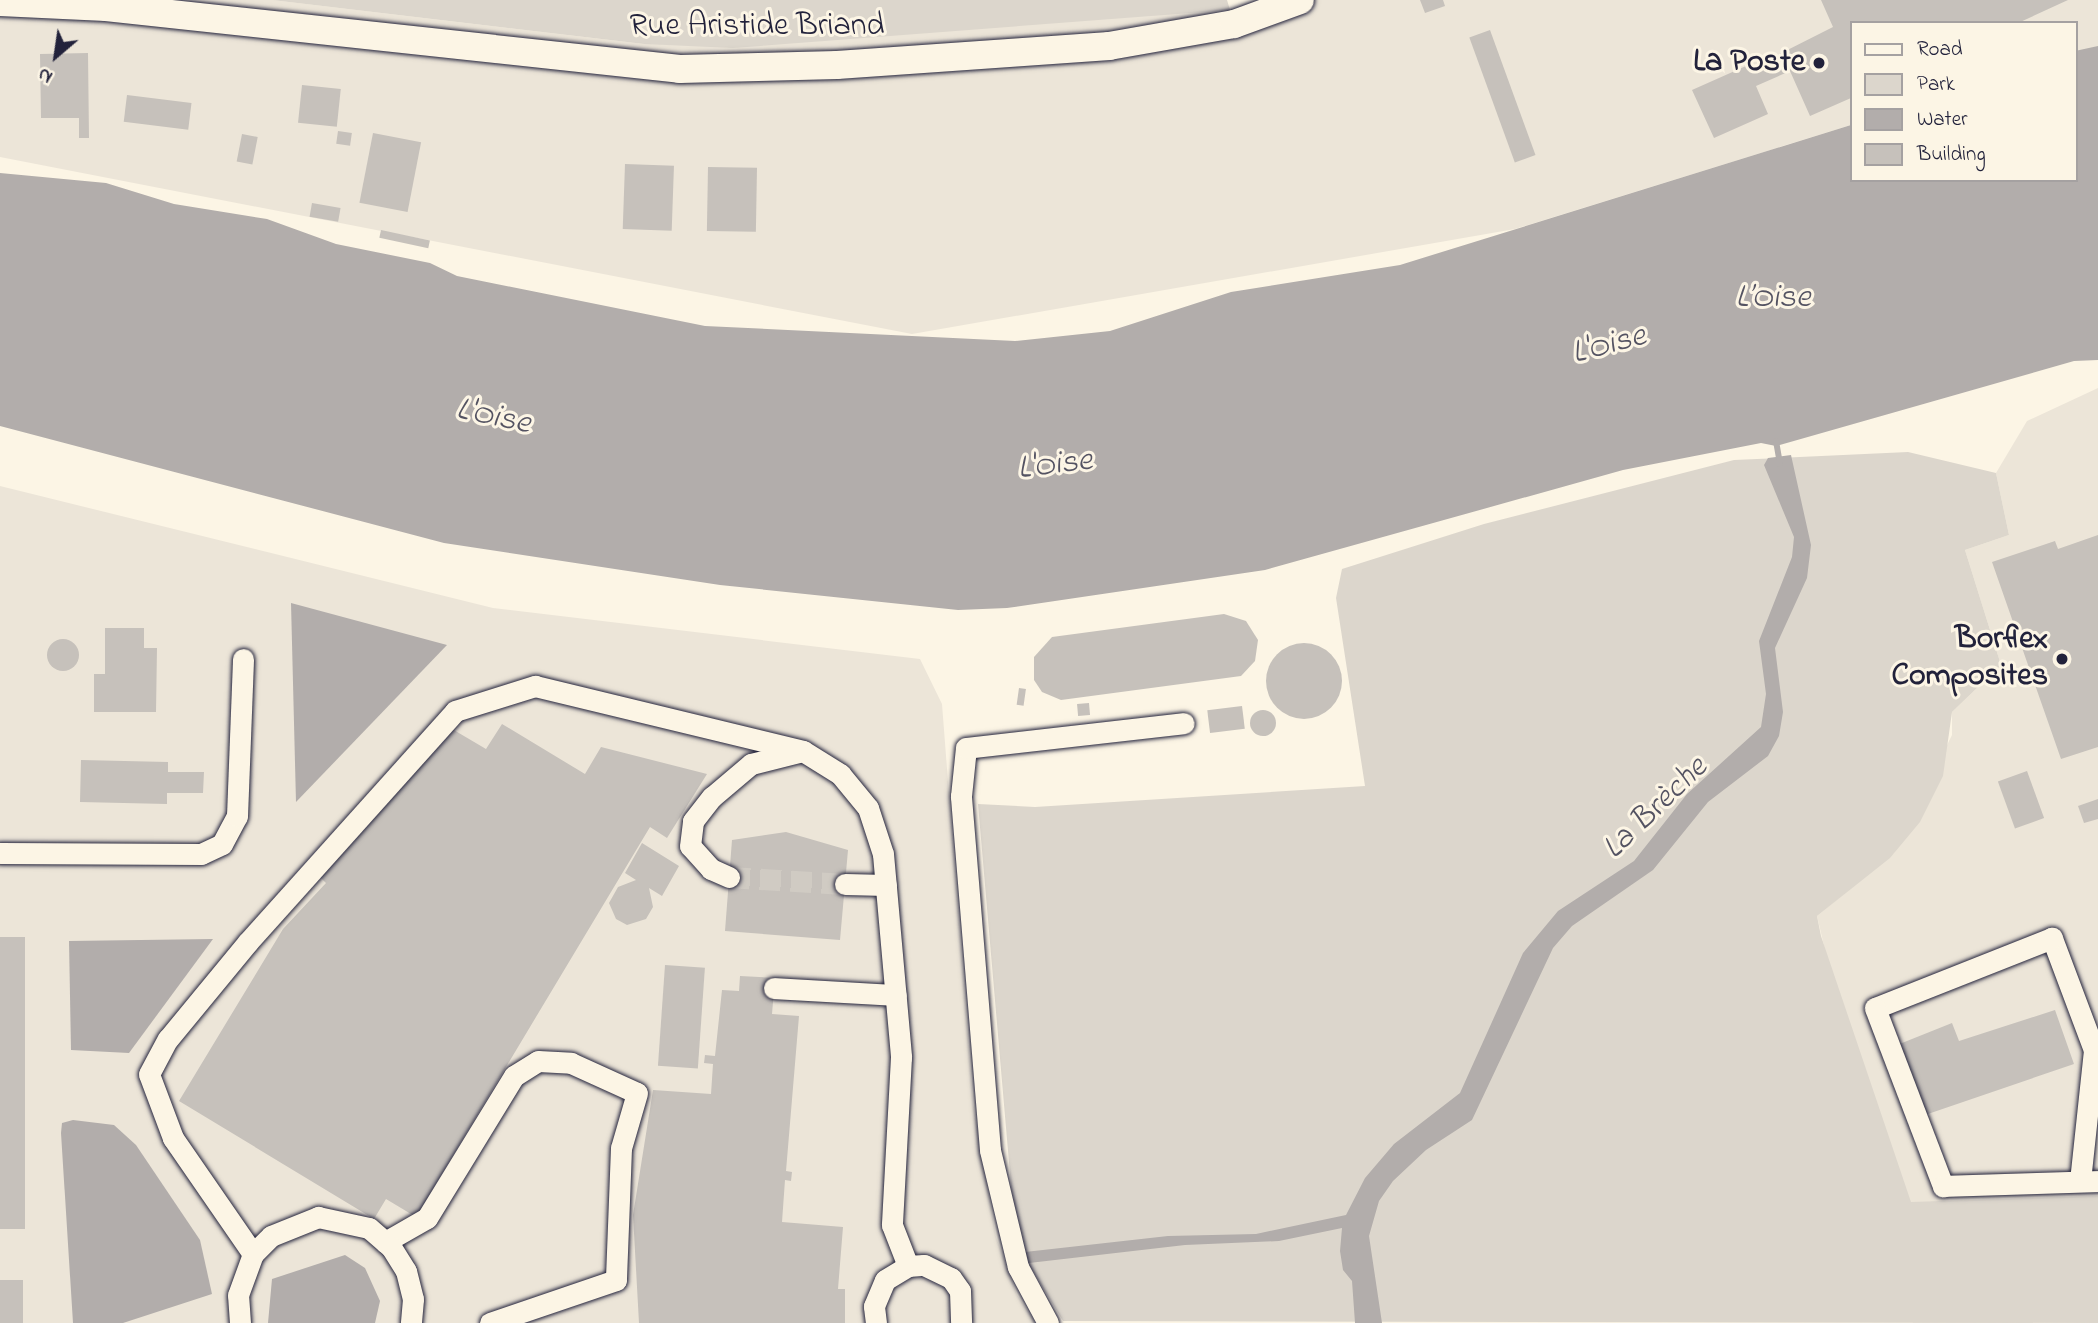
<!DOCTYPE html>
<html>
<head>
<meta charset="utf-8">
<style>
  body { margin:0 }
  #map { position:relative; width:2098px; height:1323px; overflow:hidden; background:#fcf5e5; font-family:"Indie Flower",sans-serif }
  div>[style] { position:absolute }
  .built>* { inset:0; background:#ece5d8 }
  .green>* { inset:0; background:#dcd6cc }
  .water>* { inset:0; background:#b2adab }
  .stream>* { height:6px; margin:-3px; padding:0 3px; transform-origin:3px; border-radius:3px; background:#b2adab }
  .building>* { inset:0; background:#c6c1bb; transform-origin:0 0 }
  .round { border-radius:50% }
  .minor-tunnel>* { height:21px; margin-top:-10.5px; transform-origin:0; background:repeating-linear-gradient(90deg,#d0cbc3 0 21px,transparent 0 31px) }
  .roads { filter:drop-shadow(0 0 2px #22223b) drop-shadow(0 0 2px #22223b) }
  .minor>* { height:21px; margin:-10.5px; padding:0 10.5px; transform-origin:10.5px; border-radius:10.5px; background:#fcf5e5 }
  .major>* { height:28px; margin:-14px; padding:0 14px; transform-origin:14px; border-radius:14px; background:#fcf5e5 }
  .dots>* { width:19px; height:19px; translate:-50% -50%; box-sizing:border-box; border:4px solid #fcf5e5; border-radius:50% }
  span { translate:-50% -50%; white-space:nowrap; text-align:center; line-height:1.15; -webkit-text-stroke:6px #fcf5e5; paint-order:stroke }
  .street-label { font-size:32px; color:#22223b }
  .poi-label { font-size:32px; color:#22223b; font-weight:700 }
  .right { translate:-100% -50%; text-align:right }
  .water-label { font-size:33px; color:#545362; font-style:italic }
  .legend { position:absolute; left:1850px; top:21px; width:228px; height:161px; box-sizing:border-box; background:#fcf5e5; border:2px solid #a5a1a1; margin:0; padding:9px 12px; list-style:none; font-size:21px; color:#22223b }
  .legend li { display:flex; align-items:center; gap:14px; height:35px }
  .legend b { width:35px; border:2px solid #a5a1a1 }
  .north { position:absolute; left:21px; top:21px; width:70px; height:70px; -webkit-text-stroke:5px #fcf5e5; paint-order:stroke; rotate:209deg; font-size:19px; font-weight:700; line-height:28px; text-align:center; color:#22223b }
  .north::after { content:''; display:block; margin:auto; width:24px; height:32px; background:#22223b; clip-path:polygon(50% 0,100% 100%,50% 72%,0 100%) }
</style>
</head>
<body>
<div id="map">
  <div class="built">
    <i style="clip-path:polygon(0 0,272px 0,644px 44px,1230px 10px,1255px 0,2098px 0,2098px 47px,2075px 52px,2075px 23px,1851px 23px,1851px 125px,1515px 229px,912px 334px,0 157px)"></i>
    <i style="clip-path:polygon(2098px 388px,2098px 1323px,1913px 1323px,1817px 916px,1894px 853px,1952px 735px,1952px 712px,2001px 665px,1965px 550px,2009px 535px,1996px 473px,2027px 421px)"></i>
    <i style="clip-path:polygon(0 486px,493px 608px,920px 659px,942px 704px,973px 1104px,996px 1237px,1017px 1295px,1036px 1323px,0 1323px)"></i>
  </div>
  <div class="green">
    <i style="clip-path:polygon(272px 0,1227px 0,1230px 10px,733px 48px,644px 44px)"></i>
    <i style="clip-path:polygon(1908px 452px,1996px 473px,2009px 535px,1965px 550px,2001px 665px,1952px 712px,1943px 776px,1920px 822px,1890px 858px,1817px 916px,1821px 936px,1911px 1202px,2098px 1196px,2098px 1323px,1063px 1321px,1016px 1243px,978px 804px,1035px 807px,1365px 786px,1336px 598px,1342px 569px,1484px 524px,1734px 460px)"></i>
  </div>
  <div class="water">
    <i style="clip-path:polygon(2098px 46px,2098px 360px,2074px 361px,1776px 446px,1761px 443px,1623px 470px,1265px 570px,1007px 608px,958px 610px,720px 585px,444px 543px,0 426px,0 173px,106px 183px,174px 204px,267px 219px,336px 244px,430px 263px,457px 276px,705px 326px,1015px 341px,1110px 331px,1231px 292px,1400px 265px,1851px 125px,1851px 180px,2075px 180px,2075px 51px)"></i>
    <i style="clip-path:polygon(1791px 455px,1811px 545px,1807px 578px,1775px 648px,1783px 712px,1779px 736px,1768px 756px,1708px 802px,1653px 870px,1572px 926px,1553px 948px,1472px 1120px,1426px 1150px,1393px 1181px,1379px 1201px,1369px 1236px,1382px 1323px,1355px 1323px,1352px 1281px,1343px 1270px,1340px 1251px,1342px 1228px,1279px 1241px,1185px 1245px,1029px 1263px,1025px 1252px,1168px 1236px,1256px 1234px,1346px 1215px,1365px 1178px,1394px 1144px,1460px 1093px,1523px 953px,1558px 911px,1634px 861px,1687px 794px,1761px 727px,1766px 694px,1759px 641px,1792px 557px,1794px 537px,1764px 465px,1768px 458px)"></i>
    <i style="clip-path:polygon(291px 603px,447px 645px,296px 802px)"></i>
    <i style="clip-path:polygon(213px 939px,129px 1053px,71px 1050px,69px 941px)"></i>
    <i style="clip-path:polygon(73px 1120px,114px 1125px,136px 1145px,200px 1240px,212px 1294px,123px 1323px,73px 1323px,61px 1133px,62px 1123px)"></i>
    <i style="clip-path:polygon(345px 1255px,365px 1268px,380px 1301px,375px 1323px,268px 1323px,272px 1279px)"></i>
  </div>
  <div class="stream">
    <i style="left:1776px;top:441px;width:23px;rotate:80deg"></i>
  </div>
  <div class="building">
    <i style="clip-path:polygon(1420px 0,1443px 0,1445px 6px,1425px 13px)"></i>
    <i style="clip-path:polygon(1821px 0,2068px 0,2018px 23px,1851px 23px,1851px 98px,1810px 116px,1790px 71px,1756px 86px,1768px 114px,1714px 138px,1692px 90px,1746px 66px,1748px 70px,1833px 27px)"></i>
    <i style="left:1490px;top:30px;width:133px;height:22px;rotate:70deg"></i>
    <i style="clip-path:polygon(88px 53px,89px 138px,79px 138px,79px 118px,41px 118px,40px 54px)"></i>
    <i style="left:302px;top:85px;width:39px;height:38px;rotate:6deg"></i>
    <i style="left:127px;top:95px;width:65px;height:27px;rotate:7deg"></i>
    <i style="left:338px;top:131px;width:14px;height:13px;rotate:8deg"></i>
    <i style="left:373px;top:133px;width:49px;height:71px;rotate:11deg"></i>
    <i style="left:242px;top:134px;width:16px;height:28px;rotate:11deg"></i>
    <i style="left:625px;top:164px;width:49px;height:65px;rotate:2deg"></i>
    <i style="left:708px;top:167px;width:49px;height:64px;rotate:1deg"></i>
    <i style="left:312px;top:203px;width:29px;height:14px;rotate:10deg"></i>
    <i style="left:381px;top:230px;width:50px;height:8px;rotate:12deg"></i>
    <i style="clip-path:polygon(2098px 535px,2098px 747px,2061px 759px,1992px 562px,2055px 541px,2058px 549px)"></i>
    <i style="clip-path:polygon(1224px 614px,1246px 621px,1258px 640px,1255px 661px,1241px 676px,1061px 700px,1042px 692px,1034px 680px,1034px 657px,1052px 637px)"></i>
    <i style="clip-path:polygon(105px 628px,144px 628px,144px 648px,157px 648px,156px 712px,94px 712px,94px 674px,105px 674px)"></i>
    <i class="round" style="left:47px;top:639px;width:32px;height:32px"></i>
    <i class="round" style="left:1266px;top:643px;width:76px;height:76px"></i>
    <i style="left:1019px;top:688px;width:7px;height:17px;rotate:8deg"></i>
    <i style="left:1089px;top:703px;width:12px;height:12px;rotate:85deg"></i>
    <i style="left:1242px;top:706px;width:23px;height:35px;rotate:83deg"></i>
    <i class="round" style="left:1250px;top:710px;width:26px;height:26px"></i>
    <i style="clip-path:polygon(502px 724px,585px 774px,601px 747px,707px 774px,667px 838px,650px 827px,416px 1217px,386px 1199px,374px 1219px,179px 1101px,283px 929px,326px 883px,315px 872px,447px 726px,486px 749px)"></i>
    <i style="clip-path:polygon(81px 760px,168px 762px,168px 772px,204px 772px,203px 793px,167px 793px,167px 804px,80px 802px)"></i>
    <i style="left:2027px;top:771px;width:50px;height:31px;rotate:70deg"></i>
    <i style="clip-path:polygon(2098px 799px,2098px 819px,2084px 823px,2078px 806px)"></i>
    <i style="clip-path:polygon(786px 832px,848px 850px,840px 940px,725px 931px,732px 840px)"></i>
    <i style="clip-path:polygon(642px 843px,679px 866px,662px 896px,649px 888px,653px 907px,646px 919px,627px 925px,616px 919px,609px 903px,618px 887px,636px 880px,625px 873px)"></i>
    <i style="left:0;top:937px;width:25px;height:292px"></i>
    <i style="left:665px;top:965px;width:40px;height:101px;rotate:4deg"></i>
    <i style="clip-path:polygon(740px 976px,775px 978px,772px 1014px,799px 1016px,786px 1171px,792px 1172px,791px 1181px,785px 1180px,782px 1222px,843px 1227px,838px 1289px,845px 1289px,845px 1323px,639px 1323px,633px 1215px,653px 1090px,711px 1094px,713px 1064px,704px 1063px,705px 1055px,715px 1056px,722px 990px,739px 991px)"></i>
    <i style="clip-path:polygon(2055px 1010px,2074px 1064px,1922px 1116px,1897px 1045px,1952px 1023px,1959px 1041px)"></i>
    <i style="left:0;top:1280px;width:23px;height:43px"></i>
  </div>
  <div class="minor-tunnel">
    <i style="left:729px;top:877px;width:116px;rotate:3.5deg"></i>
  </div>
  <div class="roads">
    <div class="minor">
      <i style="left:0;top:853px;width:201px;rotate:0.3deg"></i>
      <i style="left:201px;top:854px;width:23px;rotate:-25deg"></i>
      <i style="left:222px;top:844px;width:32px;rotate:-62deg"></i>
      <i style="left:237px;top:816px;width:157px;rotate:-87.8deg"></i>
      <i style="left:729px;top:877px;width:20px;rotate:-156deg"></i>
      <i style="left:711px;top:869px;width:31px;rotate:-132deg"></i>
      <i style="left:690px;top:846px;width:25px;rotate:-83deg"></i>
      <i style="left:693px;top:821px;width:31px;rotate:-52deg"></i>
      <i style="left:712px;top:797px;width:51px;rotate:-40.2deg"></i>
      <i style="left:751px;top:764px;width:49px;rotate:-14deg"></i>
      <i style="left:845px;top:884px;width:41px;rotate:1.4deg"></i>
      <i style="left:774px;top:988px;width:122px;rotate:3.3deg"></i>
      <i style="left:2080px;top:1181px;width:132px;rotate:-83.9deg"></i>
      <i style="left:2094px;top:1050px;width:120px;rotate:-110.6deg"></i>
      <i style="left:2052px;top:938px;width:190px;rotate:158.4deg"></i>
      <i style="left:1875px;top:1008px;width:191px;rotate:69.1deg"></i>
      <i style="left:1943px;top:1186px;width:155px;rotate:-1.8deg"></i>
      <i style="left:385px;top:1242px;width:48px;rotate:-29.7deg"></i>
      <i style="left:427px;top:1218px;width:167px;rotate:-58.5deg"></i>
      <i style="left:514px;top:1076px;width:28px;rotate:-32deg"></i>
      <i style="left:538px;top:1061px;width:33px;rotate:3deg"></i>
      <i style="left:571px;top:1063px;width:72px;rotate:24.4deg"></i>
      <i style="left:637px;top:1093px;width:57px;rotate:106.2deg"></i>
      <i style="left:621px;top:1148px;width:132px;rotate:92.2deg"></i>
      <i style="left:616px;top:1280px;width:133px;rotate:161.2deg"></i>
      <i style="left:253px;top:1254px;width:141px;rotate:-124.6deg"></i>
      <i style="left:173px;top:1138px;width:68px;rotate:-110.6deg"></i>
      <i style="left:149px;top:1074px;width:40px;rotate:-62deg"></i>
      <i style="left:168px;top:1039px;width:126px;rotate:-50.5deg"></i>
      <i style="left:248px;top:942px;width:310px;rotate:-48.1deg"></i>
      <i style="left:455px;top:711px;width:84px;rotate:-17.4deg"></i>
      <i style="left:535px;top:686px;width:276px;rotate:13.6deg"></i>
      <i style="left:803px;top:751px;width:44px;rotate:31.9deg"></i>
      <i style="left:840px;top:774px;width:44px;rotate:50.5deg"></i>
      <i style="left:868px;top:808px;width:48px;rotate:71.9deg"></i>
      <i style="left:883px;top:854px;width:204px;rotate:84.9deg"></i>
      <i style="left:901px;top:1057px;width:168px;rotate:93.1deg"></i>
      <i style="left:892px;top:1225px;width:44px;rotate:68.7deg"></i>
      <i style="left:240px;top:1323px;width:28px;rotate:-94deg"></i>
      <i style="left:238px;top:1295px;width:44px;rotate:-69.9deg"></i>
      <i style="left:253px;top:1254px;width:25px;rotate:-45deg"></i>
      <i style="left:271px;top:1236px;width:51px;rotate:-22deg"></i>
      <i style="left:318px;top:1217px;width:52px;rotate:12.2deg"></i>
      <i style="left:369px;top:1228px;width:29px;rotate:41deg"></i>
      <i style="left:391px;top:1247px;width:28px;rotate:58deg"></i>
      <i style="left:406px;top:1271px;width:29px;rotate:76deg"></i>
      <i style="left:413px;top:1299px;width:24px;rotate:95deg"></i>
      <i style="left:876px;top:1323px;width:17px;rotate:-97deg"></i>
      <i style="left:874px;top:1306px;width:28px;rotate:-67deg"></i>
      <i style="left:885px;top:1280px;width:27px;rotate:-31deg"></i>
      <i style="left:908px;top:1266px;width:16px;rotate:-4deg"></i>
      <i style="left:924px;top:1265px;width:30px;rotate:26deg"></i>
      <i style="left:951px;top:1278px;width:16px;rotate:55deg"></i>
      <i style="left:960px;top:1291px;width:32px;rotate:88deg"></i>
      <i style="left:1048px;top:1323px;width:64px;rotate:-118.2deg"></i>
      <i style="left:1018px;top:1267px;width:120px;rotate:-103.5deg"></i>
      <i style="left:990px;top:1150px;width:355px;rotate:-94.7deg"></i>
      <i style="left:961px;top:796px;width:48px;rotate:-84.1deg"></i>
      <i style="left:966px;top:748px;width:219px;rotate:-6.5deg"></i>
    </div>
    <div class="major">
      <i style="left:0;top:2px;width:106px;rotate:2.7deg"></i>
      <i style="left:106px;top:7px;width:577px;rotate:6.16deg"></i>
      <i style="left:680px;top:69px;width:157px;rotate:-1.5deg"></i>
      <i style="left:837px;top:65px;width:273px;rotate:-4deg"></i>
      <i style="left:1109px;top:46px;width:127px;rotate:-10deg"></i>
      <i style="left:1234px;top:24px;width:70px;rotate:-20deg"></i>
    </div>
  </div>
  <div class="dots">
    <i style="left:1819px;top:63px;background:#22223b"></i>
    <i style="left:2062px;top:659px;background:#22223b"></i>
  </div>
  <div class="street-label">
    <span style="left:757px;top:27px">Rue Aristide Briand</span>
  </div>
  <div class="poi-label">
    <span class="right" style="left:1805px;top:63px">La Poste</span>
    <span class="right" style="left:2048px;top:659px">Borflex<br>Composites</span>
  </div>
  <div class="water-label">
    <span style="left:1773px;top:299px">L’Oise</span>
    <span style="left:1609px;top:346px;rotate:-15deg">L'Oise</span>
    <span style="left:493px;top:418px;rotate:12deg">L'Oise</span>
    <span style="left:1055px;top:466px;rotate:-7deg">L'Oise</span>
    <span style="left:1656px;top:809px;rotate:-44deg">La Brèche</span>
  </div>
  <ul class="legend">
  <li><b style="height:9px;background:#fcf5e5"></b>Road</li>
  <li><b style="height:19px;background:#dcd6cc"></b>Park</li>
  <li><b style="height:19px;background:#b2adab"></b>Water</li>
  <li><b style="height:19px;background:#c6c1bb"></b>Building</li>
  </ul>
  <div class="north">N</div>
</div>
</body>
</html>
